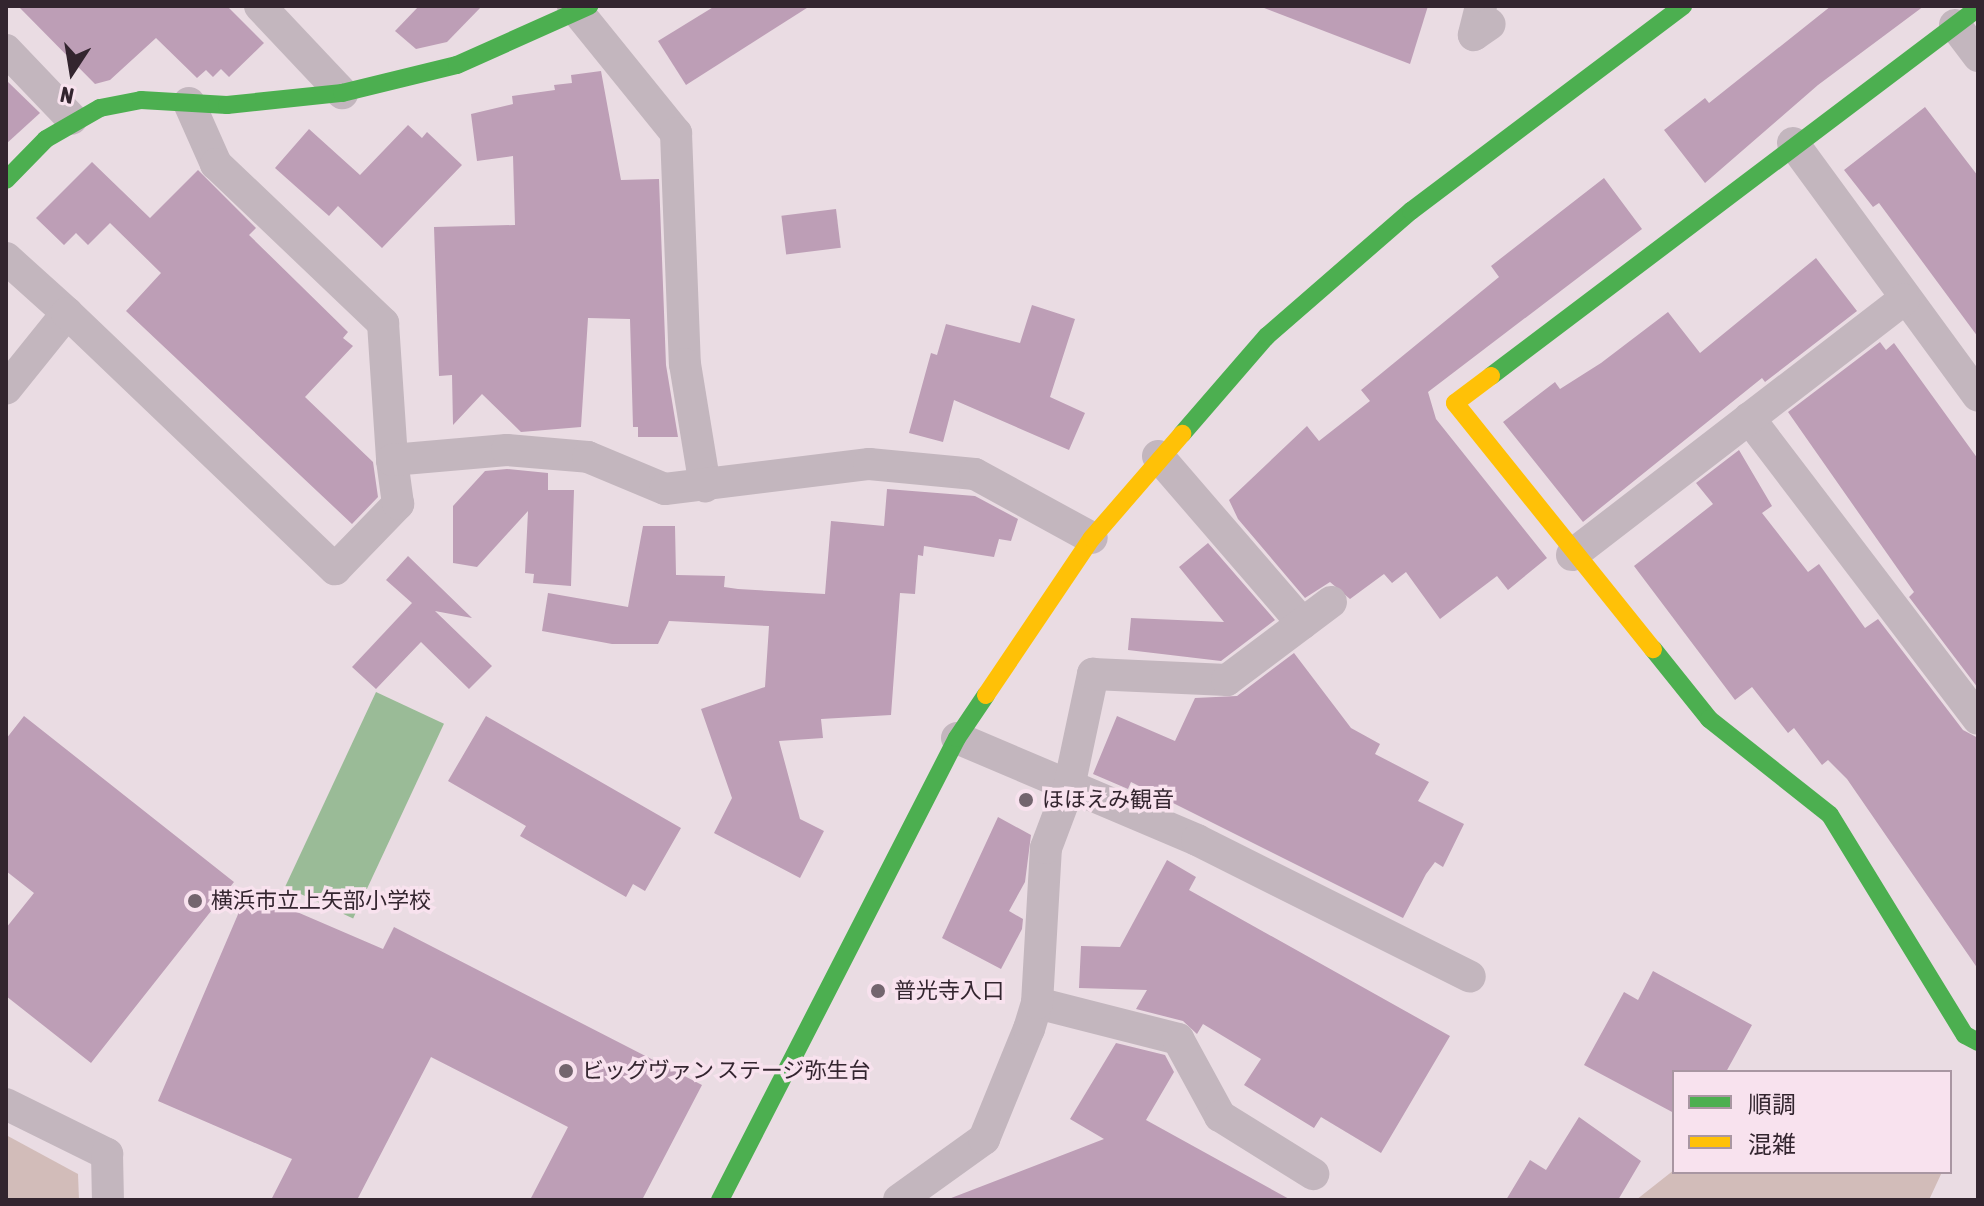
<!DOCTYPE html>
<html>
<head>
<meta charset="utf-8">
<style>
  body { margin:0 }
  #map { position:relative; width:1984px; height:1206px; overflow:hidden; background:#eadce3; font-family:"Asap Condensed","Noto Sans JP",sans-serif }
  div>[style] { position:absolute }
  .green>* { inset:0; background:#d2bcb9 }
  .water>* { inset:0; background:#9abb97; transform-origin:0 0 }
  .building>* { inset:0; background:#bd9eb6; transform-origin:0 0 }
  .street>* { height:32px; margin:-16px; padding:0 16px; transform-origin:16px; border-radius:16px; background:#c3b6be }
  .fast>* { height:18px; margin:-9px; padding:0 9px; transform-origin:9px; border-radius:9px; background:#4caf50 }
  .slow>* { height:18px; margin:-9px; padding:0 9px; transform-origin:9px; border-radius:9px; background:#ffc107 }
  .dots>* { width:22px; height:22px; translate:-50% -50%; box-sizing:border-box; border:4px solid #f8e2ee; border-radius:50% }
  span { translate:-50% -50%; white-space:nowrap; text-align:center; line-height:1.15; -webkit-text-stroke:7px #f8e2ee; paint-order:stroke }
  .poi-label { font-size:22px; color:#33252f }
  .left { translate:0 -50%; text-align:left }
  .frame { position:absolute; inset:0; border:8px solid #33252f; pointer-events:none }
  .legend { position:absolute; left:1672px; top:1070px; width:280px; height:104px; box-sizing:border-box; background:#f8e2ee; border:2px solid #a996a2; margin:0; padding:10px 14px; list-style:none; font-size:24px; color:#33252f }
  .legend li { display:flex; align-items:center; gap:16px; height:40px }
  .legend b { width:40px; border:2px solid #a996a2 }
  .north { position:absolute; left:32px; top:32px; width:80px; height:80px; -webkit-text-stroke:6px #f8e2ee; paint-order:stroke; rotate:192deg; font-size:22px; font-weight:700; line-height:32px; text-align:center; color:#33252f }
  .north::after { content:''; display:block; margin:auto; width:28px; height:36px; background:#33252f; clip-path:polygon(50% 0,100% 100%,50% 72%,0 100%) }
</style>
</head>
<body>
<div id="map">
  <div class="green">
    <i style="clip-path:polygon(6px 1135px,78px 1174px,79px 1200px,6px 1200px)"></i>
    <i style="clip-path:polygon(1674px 1170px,1674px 1172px,1942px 1172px,1929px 1200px,1636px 1200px)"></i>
  </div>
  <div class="water">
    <i style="left:376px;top:692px;width:75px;height:215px;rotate:25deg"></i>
  </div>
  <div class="building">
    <i style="clip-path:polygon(18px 6px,227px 6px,264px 43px,229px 77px,221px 69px,213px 77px,206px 70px,197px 78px,156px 38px,110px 80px,95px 84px)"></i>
    <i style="clip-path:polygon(419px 6px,482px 6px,447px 42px,416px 49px,395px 31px)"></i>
    <i style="clip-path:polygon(715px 6px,810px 6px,686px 85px,658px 41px)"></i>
    <i style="clip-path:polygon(1259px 6px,1428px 6px,1410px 64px)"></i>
    <i style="clip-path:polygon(1831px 6px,1924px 6px,1818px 85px,1705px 183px,1664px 130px,1705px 98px,1709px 103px)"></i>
    <i style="clip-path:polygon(601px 71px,621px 180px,659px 179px,666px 365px,678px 437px,638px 437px,638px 427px,633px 427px,630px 319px,588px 318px,581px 427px,521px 432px,482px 394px,453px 425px,452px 375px,439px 376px,434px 227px,515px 225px,513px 156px,477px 161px,471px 114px,513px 104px,512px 96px,555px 90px,554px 85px,572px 83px,571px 75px)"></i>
    <i style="clip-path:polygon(6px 80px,40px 113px,6px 144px)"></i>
    <i style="clip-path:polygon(1925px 107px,1978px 176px,1978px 337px,1879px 203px,1873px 207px,1844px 170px)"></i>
    <i style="clip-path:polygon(408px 125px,422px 138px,427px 132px,462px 165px,382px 248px,338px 206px,329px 216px,275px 168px,309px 129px,360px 175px)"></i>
    <i style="clip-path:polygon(92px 162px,150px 218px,198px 170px,256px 228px,249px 235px,348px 332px,343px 338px,353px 346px,305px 397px,373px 462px,378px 497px,352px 524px,126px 311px,161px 273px,110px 223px,88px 245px,76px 233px,64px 245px,36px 218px)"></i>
    <i style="clip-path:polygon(1604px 178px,1642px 229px,1428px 392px,1436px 419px,1547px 558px,1508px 590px,1497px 576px,1440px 619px,1406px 572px,1392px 583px,1384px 574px,1350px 599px,1330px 582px,1305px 598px,1238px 519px,1229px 500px,1307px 426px,1319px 441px,1370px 401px,1361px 390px,1499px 277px,1491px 266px)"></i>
    <i style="left:836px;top:209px;width:39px;height:55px;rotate:83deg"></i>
    <i style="clip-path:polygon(1816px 258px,1857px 311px,1765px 382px,1762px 378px,1583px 522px,1503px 422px,1555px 382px,1560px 389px,1601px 363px,1668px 312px,1700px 353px)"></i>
    <i style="clip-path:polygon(1032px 305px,1075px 319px,1050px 397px,1085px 413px,1069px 450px,954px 400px,943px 442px,909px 433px,931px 353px,937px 355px,946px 324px,1020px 343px)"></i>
    <i style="clip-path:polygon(1880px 342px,1886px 350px,1894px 343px,1978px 459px,1978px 688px,1909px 597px,1914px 592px,1788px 412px)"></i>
    <i style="clip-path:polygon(1739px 450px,1772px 506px,1762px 513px,1808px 572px,1819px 564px,1865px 628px,1878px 619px,1963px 730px,1978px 738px,1978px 969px,1847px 779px,1828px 760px,1822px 765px,1794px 728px,1788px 733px,1752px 687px,1735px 700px,1634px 566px,1713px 504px,1696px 483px)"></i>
    <i style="clip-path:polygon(507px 469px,548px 473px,548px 490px,574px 490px,571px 586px,533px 583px,534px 574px,525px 573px,528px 511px,477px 567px,453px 563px,453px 506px,485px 471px)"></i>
    <i style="clip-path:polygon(887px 489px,975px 496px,1018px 519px,1011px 541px,999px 539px,994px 557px,924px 546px,923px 556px,918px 555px,915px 594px,900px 593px,891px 715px,821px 719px,823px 738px,779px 741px,800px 819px,824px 831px,800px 878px,714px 833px,732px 798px,701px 709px,765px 687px,769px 626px,669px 621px,658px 644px,612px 644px,542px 631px,548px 593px,628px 607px,643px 526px,675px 526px,676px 575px,725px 576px,724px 587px,738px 589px,825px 594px,831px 521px,884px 526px)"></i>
    <i style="clip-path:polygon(1208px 543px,1275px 620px,1221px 661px,1128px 650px,1131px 618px,1224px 622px,1179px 567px)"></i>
    <i style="clip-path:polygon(408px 556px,472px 618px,435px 611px,492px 666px,469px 689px,421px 642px,376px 689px,352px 667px,412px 603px,386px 580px)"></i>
    <i style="clip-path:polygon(1294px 653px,1351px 728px,1380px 744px,1375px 754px,1429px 782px,1418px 801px,1464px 824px,1443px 867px,1435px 862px,1426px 874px,1403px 918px,1131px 782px,1128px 789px,1093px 774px,1117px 716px,1175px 741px,1195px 698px,1237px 696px)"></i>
    <i style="clip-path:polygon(24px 716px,234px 882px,91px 1063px,6px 996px,6px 928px,34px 893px,6px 871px,6px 739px)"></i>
    <i style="clip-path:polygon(486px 716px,681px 828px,645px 891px,633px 884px,626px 897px,520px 836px,526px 826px,448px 781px)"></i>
    <i style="clip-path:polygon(998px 817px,1031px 835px,1025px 882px,1009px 911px,1023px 919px,1022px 929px,1001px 969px,942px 938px)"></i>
    <i style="clip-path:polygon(1167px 860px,1196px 877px,1189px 890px,1450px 1036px,1381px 1153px,1321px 1117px,1314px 1128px,1244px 1085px,1261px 1059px,1203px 1024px,1197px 1034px,1183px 1021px,1136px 1009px,1147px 990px,1079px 988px,1081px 946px,1120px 947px)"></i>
    <i style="clip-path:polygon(248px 891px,383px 949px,394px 927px,702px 1085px,642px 1200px,530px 1200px,568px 1127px,431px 1057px,357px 1200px,271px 1200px,292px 1159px,158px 1101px)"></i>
    <i style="clip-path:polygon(1653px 971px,1752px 1025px,1726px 1072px,1674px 1072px,1674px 1113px,1584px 1065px,1624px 992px,1638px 1000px)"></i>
    <i style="clip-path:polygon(1116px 1043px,1165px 1055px,1174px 1072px,1146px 1120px,1291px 1200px,946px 1200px,1104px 1139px,1070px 1119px)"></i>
    <i style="clip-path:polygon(1579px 1117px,1641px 1161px,1618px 1200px,1506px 1200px,1530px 1160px,1546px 1170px)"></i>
  </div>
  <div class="street">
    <i style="left:260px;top:6px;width:120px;rotate:46.7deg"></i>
    <i style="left:573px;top:6px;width:164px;rotate:51deg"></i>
    <i style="left:676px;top:133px;width:231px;rotate:87.8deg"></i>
    <i style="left:685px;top:364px;width:124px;rotate:80.7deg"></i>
    <i style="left:1481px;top:6px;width:30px;rotate:104deg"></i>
    <i style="left:1474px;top:35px;width:19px;rotate:-35deg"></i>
    <i style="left:1955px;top:25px;width:39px;rotate:53deg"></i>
    <i style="left:6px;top:50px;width:95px;rotate:46.3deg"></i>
    <i style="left:189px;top:103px;width:67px;rotate:66.1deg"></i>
    <i style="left:216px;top:164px;width:231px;rotate:43.6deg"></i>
    <i style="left:383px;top:323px;width:137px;rotate:86.2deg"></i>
    <i style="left:1793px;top:143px;width:313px;rotate:53.8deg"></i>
    <i style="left:6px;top:258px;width:82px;rotate:42deg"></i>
    <i style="left:67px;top:313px;width:97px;rotate:128.8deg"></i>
    <i style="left:67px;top:313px;width:371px;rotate:43.7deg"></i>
    <i style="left:335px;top:569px;width:91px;rotate:-45.9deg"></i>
    <i style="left:398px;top:504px;width:44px;rotate:-97.8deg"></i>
    <i style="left:392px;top:460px;width:115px;rotate:-5deg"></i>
    <i style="left:507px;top:450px;width:81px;rotate:4.9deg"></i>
    <i style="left:588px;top:457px;width:83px;rotate:22.6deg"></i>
    <i style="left:665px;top:489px;width:206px;rotate:-7deg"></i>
    <i style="left:869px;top:464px;width:106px;rotate:5.4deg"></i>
    <i style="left:975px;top:474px;width:133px;rotate:28.7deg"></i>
    <i style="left:1749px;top:418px;width:378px;rotate:52.7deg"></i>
    <i style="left:1158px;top:456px;width:221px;rotate:49.2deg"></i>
    <i style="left:1572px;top:555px;width:419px;rotate:-37.6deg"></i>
    <i style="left:957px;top:738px;width:261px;rotate:23deg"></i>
    <i style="left:1197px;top:840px;width:305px;rotate:26.6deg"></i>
    <i style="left:1037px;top:1003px;width:146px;rotate:14.3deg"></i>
    <i style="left:1178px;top:1039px;width:88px;rotate:61.4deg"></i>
    <i style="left:1220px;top:1116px;width:110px;rotate:31.9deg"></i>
    <i style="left:6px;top:1104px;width:113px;rotate:26.3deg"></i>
    <i style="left:107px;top:1154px;width:46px;rotate:88.8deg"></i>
    <i style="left:899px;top:1200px;width:105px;rotate:-35.7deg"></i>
    <i style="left:984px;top:1139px;width:119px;rotate:-67.8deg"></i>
    <i style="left:1029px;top:1029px;width:27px;rotate:-73deg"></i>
    <i style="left:1037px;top:1003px;width:155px;rotate:-86.7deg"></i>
    <i style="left:1046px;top:848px;width:65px;rotate:-69.3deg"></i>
    <i style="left:1069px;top:787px;width:116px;rotate:-78deg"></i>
    <i style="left:1093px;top:674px;width:134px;rotate:2.6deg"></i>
    <i style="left:1227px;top:680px;width:130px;rotate:-36.9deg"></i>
  </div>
  <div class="fast">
    <i style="left:6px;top:180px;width:57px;rotate:-45.7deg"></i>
    <i style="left:46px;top:139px;width:62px;rotate:-29.9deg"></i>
    <i style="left:100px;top:108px;width:42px;rotate:-11deg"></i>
    <i style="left:141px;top:100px;width:86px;rotate:3.3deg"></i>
    <i style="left:227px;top:105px;width:116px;rotate:-6deg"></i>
    <i style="left:342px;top:93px;width:118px;rotate:-13.7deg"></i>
    <i style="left:457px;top:65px;width:145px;rotate:-24.1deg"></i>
    <i style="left:1491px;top:376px;width:610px;rotate:-37.08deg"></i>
    <i style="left:1182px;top:434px;width:130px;rotate:-49.1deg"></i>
    <i style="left:1267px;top:336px;width:191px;rotate:-41deg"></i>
    <i style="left:1411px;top:211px;width:341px;rotate:-37deg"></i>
    <i style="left:1653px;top:649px;width:90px;rotate:51.3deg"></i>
    <i style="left:1709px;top:719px;width:154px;rotate:38.4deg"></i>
    <i style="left:1830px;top:815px;width:258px;rotate:58.5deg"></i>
    <i style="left:1965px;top:1035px;width:15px;rotate:28deg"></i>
    <i style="left:720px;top:1200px;width:519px;rotate:-62.84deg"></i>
    <i style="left:957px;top:738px;width:52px;rotate:-56deg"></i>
  </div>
  <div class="slow">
    <i style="left:1491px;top:376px;width:45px;rotate:143.1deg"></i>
    <i style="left:1455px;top:403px;width:316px;rotate:51.2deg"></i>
    <i style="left:986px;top:695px;width:189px;rotate:-56deg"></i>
    <i style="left:1092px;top:538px;width:138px;rotate:-49.1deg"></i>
  </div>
  <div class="dots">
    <i style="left:1026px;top:800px;background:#73656e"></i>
    <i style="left:195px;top:901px;background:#73656e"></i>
    <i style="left:878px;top:991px;background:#73656e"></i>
    <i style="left:566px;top:1071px;background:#73656e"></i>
  </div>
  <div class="poi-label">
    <span class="left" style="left:1042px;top:800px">ほほえみ観音</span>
    <span class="left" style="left:211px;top:901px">横浜市立上矢部小学校</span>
    <span class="left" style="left:894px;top:991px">普光寺入口</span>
    <span class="left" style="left:582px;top:1071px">ビッグヴァン ステージ弥生台</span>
  </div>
  <div class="frame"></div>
  <ul class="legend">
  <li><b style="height:10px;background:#4caf50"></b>順調</li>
  <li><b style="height:10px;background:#ffc107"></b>混雑</li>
  </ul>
  <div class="north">N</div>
</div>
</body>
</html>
